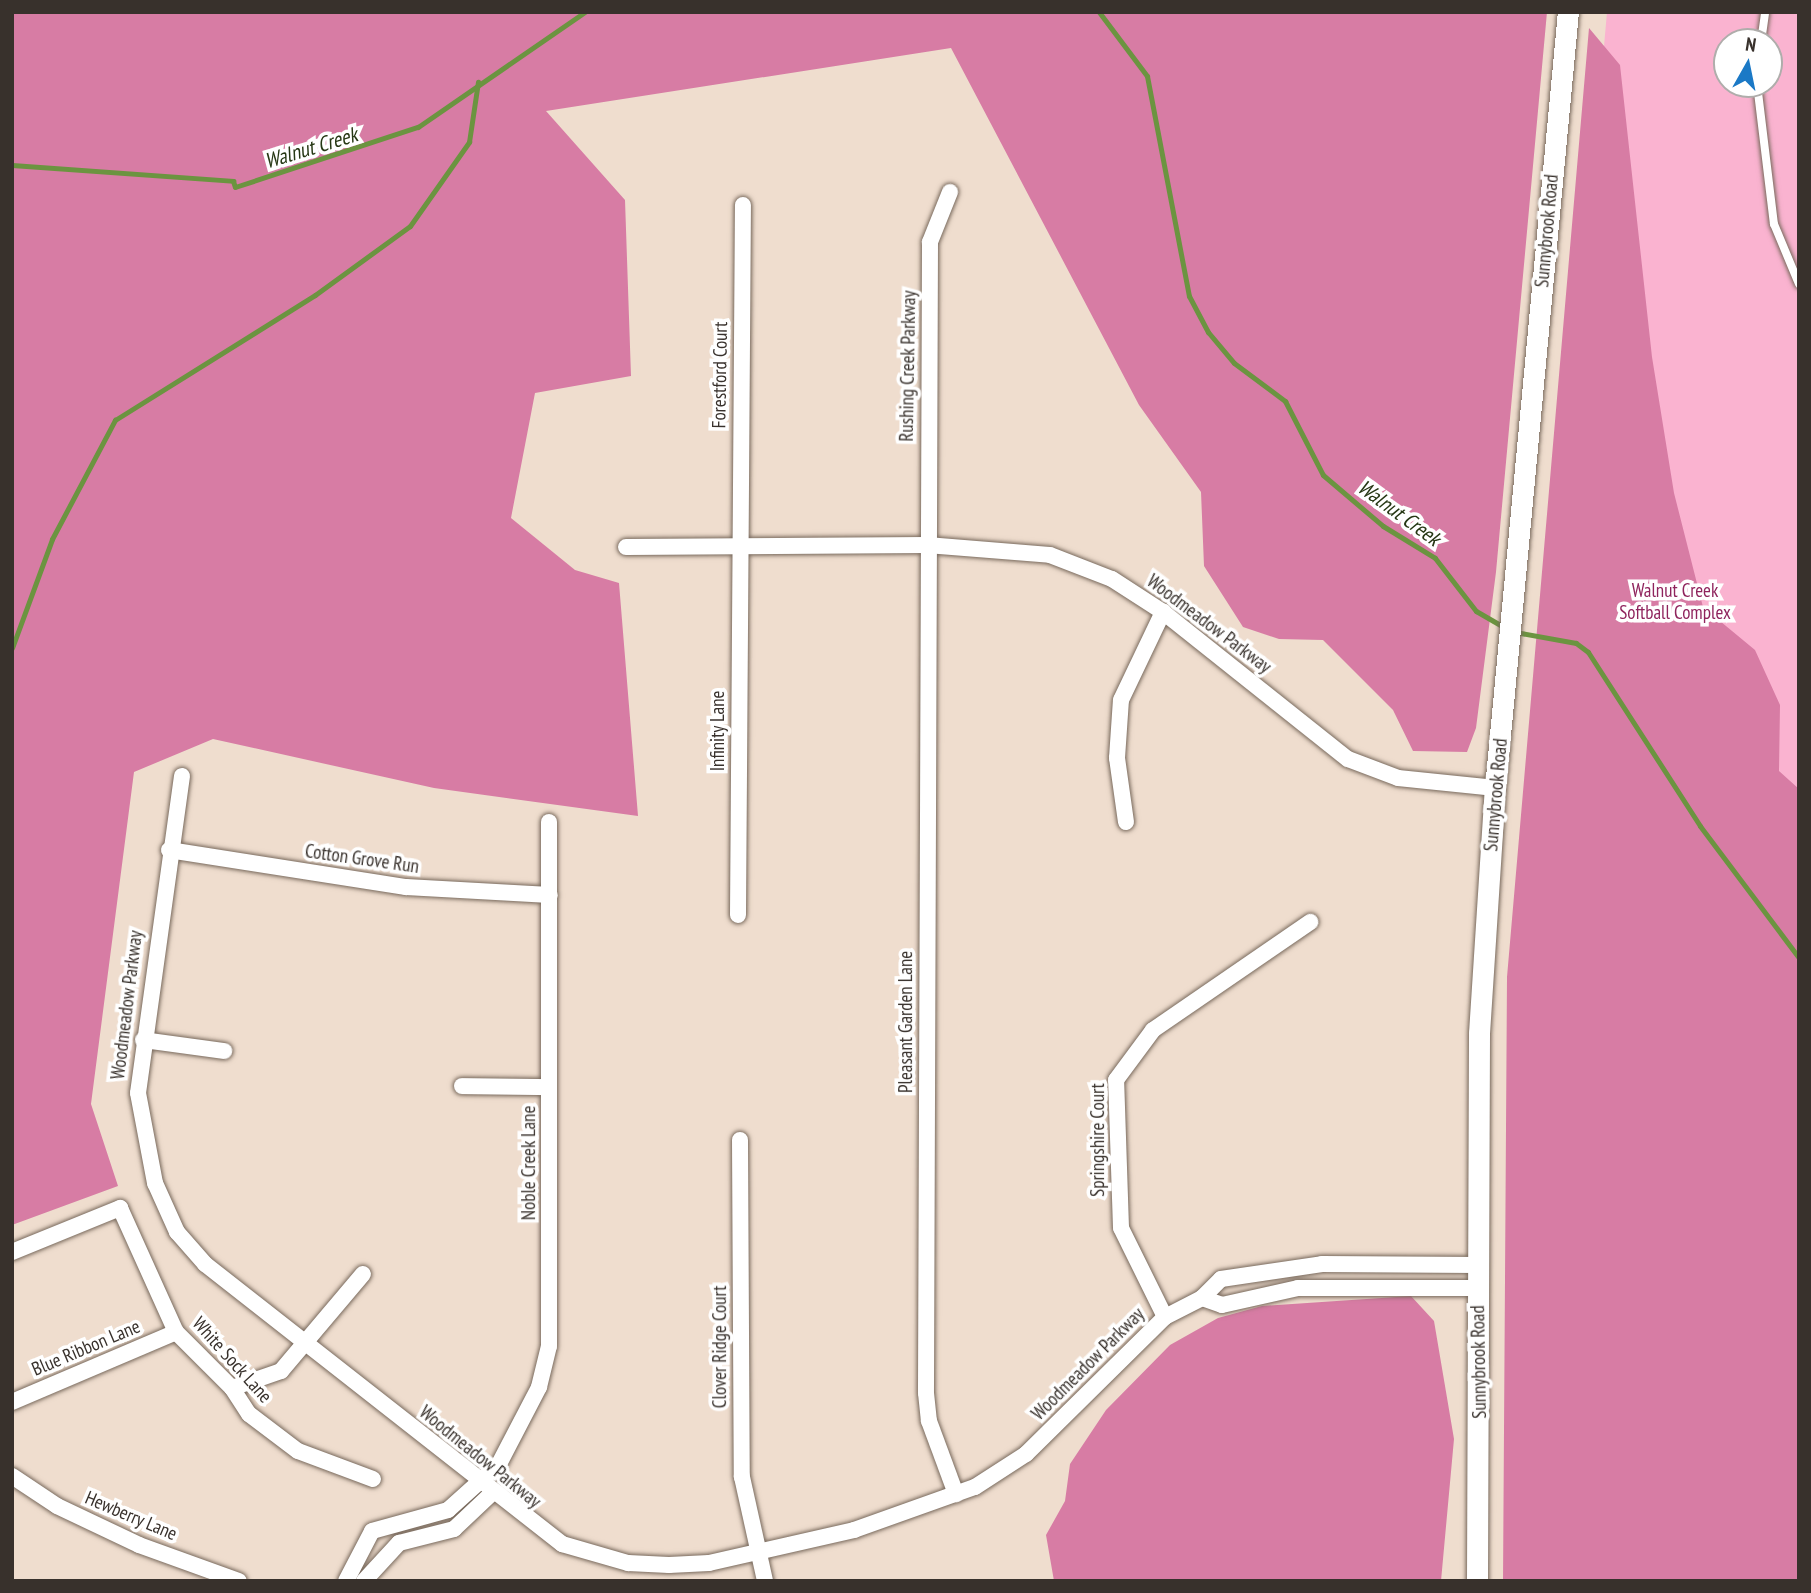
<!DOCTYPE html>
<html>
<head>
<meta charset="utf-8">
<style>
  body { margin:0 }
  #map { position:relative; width:1811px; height:1593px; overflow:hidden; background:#efddce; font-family:"PT Sans Narrow",sans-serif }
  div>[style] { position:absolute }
  .green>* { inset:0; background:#fab3d0 }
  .forest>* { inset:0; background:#d77ca4 }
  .stream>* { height:5px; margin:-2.5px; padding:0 2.5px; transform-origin:2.5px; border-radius:2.5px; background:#6b9440 }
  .roads { filter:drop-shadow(0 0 2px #78695c) drop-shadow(0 0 2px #78695c) }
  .service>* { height:8px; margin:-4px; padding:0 4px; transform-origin:4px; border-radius:4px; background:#fff }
  .minor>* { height:16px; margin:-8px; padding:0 8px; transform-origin:8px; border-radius:8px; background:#fff }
  .secondary>* { height:21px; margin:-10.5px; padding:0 10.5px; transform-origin:10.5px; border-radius:10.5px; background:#fff }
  span { translate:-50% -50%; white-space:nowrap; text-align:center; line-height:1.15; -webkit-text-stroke:7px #fff; paint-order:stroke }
  .street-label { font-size:19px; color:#38312c }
  .park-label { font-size:19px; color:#8f245d }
  .water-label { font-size:21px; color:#263714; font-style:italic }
  .frame { position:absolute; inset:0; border:14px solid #38312c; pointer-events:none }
  .north { position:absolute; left:1713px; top:28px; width:70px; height:70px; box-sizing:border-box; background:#fff; border:2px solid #afadab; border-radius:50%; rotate:9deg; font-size:19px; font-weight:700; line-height:28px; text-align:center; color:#38312c }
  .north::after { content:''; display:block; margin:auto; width:24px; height:32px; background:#1b79c6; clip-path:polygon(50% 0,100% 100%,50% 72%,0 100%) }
</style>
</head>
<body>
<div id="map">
  <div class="green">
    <i style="clip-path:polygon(evenodd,1607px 12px,1799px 12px,1799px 927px,1522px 983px,1607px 12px,1727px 42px,1769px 42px,1769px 84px,1727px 84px,1727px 42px)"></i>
  </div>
  <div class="forest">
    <i style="clip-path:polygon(12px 12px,1547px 12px,1496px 572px,1476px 728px,1467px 752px,1413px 751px,1393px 710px,1323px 640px,1279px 639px,1243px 627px,1204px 566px,1201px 492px,1139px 405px,951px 48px,546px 111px,625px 200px,631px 376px,535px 393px,511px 518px,575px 570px,619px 583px,638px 816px,434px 788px,213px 739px,134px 772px,91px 1104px,118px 1186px,12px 1225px)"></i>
    <i style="clip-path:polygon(1589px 28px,1620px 65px,1652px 357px,1674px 493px,1703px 607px,1755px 650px,1780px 705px,1779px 771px,1799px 789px,1799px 1581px,1503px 1581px,1507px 977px)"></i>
    <i style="clip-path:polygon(1411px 1296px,1434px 1321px,1454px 1439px,1441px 1581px,1054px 1581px,1046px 1535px,1065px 1501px,1070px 1464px,1106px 1410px,1170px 1345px,1218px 1318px,1262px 1306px)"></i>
  </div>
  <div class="stream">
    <i style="left:1099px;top:12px;width:80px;rotate:53.1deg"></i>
    <i style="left:1147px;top:76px;width:224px;rotate:79.2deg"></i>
    <i style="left:1189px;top:296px;width:41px;rotate:62.2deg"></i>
    <i style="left:1208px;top:332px;width:40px;rotate:50deg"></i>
    <i style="left:1234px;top:363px;width:64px;rotate:36.7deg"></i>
    <i style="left:1285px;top:401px;width:83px;rotate:62.8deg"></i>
    <i style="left:1323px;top:475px;width:79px;rotate:40.4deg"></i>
    <i style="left:1383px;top:526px;width:61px;rotate:31.6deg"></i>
    <i style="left:1435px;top:558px;width:67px;rotate:52.3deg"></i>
    <i style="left:1476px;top:611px;width:34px;rotate:30deg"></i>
    <i style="left:12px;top:165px;width:222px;rotate:4.1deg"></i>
    <i style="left:233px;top:181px;width:6px;rotate:72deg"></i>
    <i style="left:235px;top:187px;width:193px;rotate:-18.2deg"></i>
    <i style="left:418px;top:127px;width:203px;rotate:-34.6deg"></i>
    <i style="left:1515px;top:632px;width:62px;rotate:10.2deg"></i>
    <i style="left:1576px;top:643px;width:15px;rotate:37deg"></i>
    <i style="left:1588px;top:652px;width:207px;rotate:57.2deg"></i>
    <i style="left:1700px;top:826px;width:165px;rotate:53.1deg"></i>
    <i style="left:12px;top:648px;width:116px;rotate:-69.8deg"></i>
    <i style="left:52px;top:539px;width:135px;rotate:-62.1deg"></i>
    <i style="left:115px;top:420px;width:236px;rotate:-32deg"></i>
    <i style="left:315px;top:295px;width:117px;rotate:-36deg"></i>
    <i style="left:410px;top:226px;width:103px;rotate:-54.9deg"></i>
    <i style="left:469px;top:142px;width:61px;rotate:-81.5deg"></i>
  </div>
  <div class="roads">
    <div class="service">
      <i style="left:1761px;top:42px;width:30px;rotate:-82deg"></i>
      <i style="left:1757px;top:84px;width:141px;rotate:83.1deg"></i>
      <i style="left:1774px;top:224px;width:65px;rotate:67.4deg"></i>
    </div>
    <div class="minor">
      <i style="left:950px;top:192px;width:54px;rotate:111.8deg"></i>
      <i style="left:930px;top:242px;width:1151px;rotate:90.2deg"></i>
      <i style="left:926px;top:1393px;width:28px;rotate:84deg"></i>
      <i style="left:929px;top:1421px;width:78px;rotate:69.7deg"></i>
      <i style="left:626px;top:547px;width:301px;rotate:-0.4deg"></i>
      <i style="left:927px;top:545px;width:123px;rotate:4.6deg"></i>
      <i style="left:1050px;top:555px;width:66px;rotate:21.2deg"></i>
      <i style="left:1112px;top:579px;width:61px;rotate:32.9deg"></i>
      <i style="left:1163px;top:612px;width:236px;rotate:38.5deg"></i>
      <i style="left:1348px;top:759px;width:53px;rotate:20.8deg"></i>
      <i style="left:1398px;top:778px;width:98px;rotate:5.9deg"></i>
      <i style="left:182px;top:776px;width:320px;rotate:97.9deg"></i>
      <i style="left:138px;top:1093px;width:92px;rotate:79.3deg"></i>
      <i style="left:155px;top:1183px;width:54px;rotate:65.8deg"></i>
      <i style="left:177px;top:1232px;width:43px;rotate:48.8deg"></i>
      <i style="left:205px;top:1264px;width:454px;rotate:38.1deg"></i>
      <i style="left:562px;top:1544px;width:69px;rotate:16.1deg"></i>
      <i style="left:628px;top:1563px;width:41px;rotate:2.8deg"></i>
      <i style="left:669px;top:1565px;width:40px;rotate:-2.9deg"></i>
      <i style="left:709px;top:1563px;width:149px;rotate:-12.8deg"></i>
      <i style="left:854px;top:1530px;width:128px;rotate:-19.6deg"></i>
      <i style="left:975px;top:1487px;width:61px;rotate:-32.9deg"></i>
      <i style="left:1026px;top:1454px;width:195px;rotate:-44.6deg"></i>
      <i style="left:1165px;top:1317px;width:42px;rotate:-27.2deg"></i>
      <i style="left:1202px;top:1298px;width:27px;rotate:-45deg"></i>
      <i style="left:1221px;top:1279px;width:102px;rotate:-8.4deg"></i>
      <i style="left:1322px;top:1264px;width:155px;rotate:0.4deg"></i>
      <i style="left:1126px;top:822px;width:65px;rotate:-98deg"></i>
      <i style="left:1117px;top:758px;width:58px;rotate:-86.1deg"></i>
      <i style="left:1121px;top:700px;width:98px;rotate:-64.5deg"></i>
      <i style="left:169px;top:850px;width:240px;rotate:8.9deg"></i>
      <i style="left:406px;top:887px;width:144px;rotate:3.2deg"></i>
      <i style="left:738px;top:915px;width:710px;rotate:-89.6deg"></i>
      <i style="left:143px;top:1040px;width:82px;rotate:7.7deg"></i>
      <i style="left:462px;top:1086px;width:87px;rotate:0.7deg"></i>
      <i style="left:740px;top:1140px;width:337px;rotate:89.7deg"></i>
      <i style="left:742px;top:1477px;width:107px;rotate:77.5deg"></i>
      <i style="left:12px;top:1252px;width:117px;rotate:-22.2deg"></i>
      <i style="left:120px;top:1208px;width:136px;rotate:65.7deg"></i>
      <i style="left:176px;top:1332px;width:79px;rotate:45deg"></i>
      <i style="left:232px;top:1388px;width:31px;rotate:57deg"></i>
      <i style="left:249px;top:1414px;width:61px;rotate:37.1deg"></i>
      <i style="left:298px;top:1451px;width:80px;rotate:20.5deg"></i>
      <i style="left:1202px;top:1298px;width:21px;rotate:19deg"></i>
      <i style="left:1222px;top:1305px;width:78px;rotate:-12.6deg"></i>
      <i style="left:1298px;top:1288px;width:179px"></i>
      <i style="left:1165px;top:1317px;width:99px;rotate:-116.3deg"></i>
      <i style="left:1121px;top:1228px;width:148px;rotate:-91.9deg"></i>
      <i style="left:1116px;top:1080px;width:62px;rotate:-53.5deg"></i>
      <i style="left:1153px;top:1030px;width:191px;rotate:-34.5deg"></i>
      <i style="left:232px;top:1388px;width:52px;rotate:-19.1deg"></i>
      <i style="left:281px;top:1371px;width:127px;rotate:-49.8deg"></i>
      <i style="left:12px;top:1402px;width:178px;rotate:-23.1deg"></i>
      <i style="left:12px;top:1476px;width:54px;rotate:33.7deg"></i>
      <i style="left:57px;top:1506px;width:91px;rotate:25.4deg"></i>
      <i style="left:139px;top:1545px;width:106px;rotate:19.8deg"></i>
      <i style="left:346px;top:1581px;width:56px;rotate:-62.5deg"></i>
      <i style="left:372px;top:1531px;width:79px;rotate:-15.4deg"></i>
      <i style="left:448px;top:1510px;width:69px;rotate:-42deg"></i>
      <i style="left:499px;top:1464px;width:87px;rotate:-62.5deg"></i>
      <i style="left:539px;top:1387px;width:42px;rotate:-76.3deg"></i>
      <i style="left:549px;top:1346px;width:524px;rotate:-90deg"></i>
      <i style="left:364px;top:1581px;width:52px;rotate:-47.4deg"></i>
      <i style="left:399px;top:1543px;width:57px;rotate:-14.3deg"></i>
      <i style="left:454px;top:1529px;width:51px;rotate:-43.4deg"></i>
    </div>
    <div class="secondary">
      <i style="left:1477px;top:1581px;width:548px;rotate:-89.79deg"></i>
      <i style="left:1479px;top:1033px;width:246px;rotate:-86.3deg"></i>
      <i style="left:1495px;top:788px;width:779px;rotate:-84.63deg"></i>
    </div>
  </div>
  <div class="street-label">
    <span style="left:1547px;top:231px;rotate:-85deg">Sunnybrook Road</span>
    <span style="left:908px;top:366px;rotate:-89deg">Rushing Creek Parkway</span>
    <span style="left:720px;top:375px;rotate:-89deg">Forestford Court</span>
    <span style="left:1209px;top:624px;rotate:37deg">Woodmeadow Parkway</span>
    <span style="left:718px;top:731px;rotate:-90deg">Infinity Lane</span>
    <span style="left:1496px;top:795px;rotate:-85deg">Sunnybrook Road</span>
    <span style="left:362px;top:859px;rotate:8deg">Cotton Grove Run</span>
    <span style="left:127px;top:1005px;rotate:-83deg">Woodmeadow Parkway</span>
    <span style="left:906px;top:1022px;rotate:-90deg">Pleasant Garden Lane</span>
    <span style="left:1098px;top:1140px;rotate:-90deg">Springshire Court</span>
    <span style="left:529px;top:1163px;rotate:-90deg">Noble Creek Lane</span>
    <span style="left:720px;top:1347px;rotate:-90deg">Clover Ridge Court</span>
    <span style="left:86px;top:1348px;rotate:-23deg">Blue Ribbon Lane</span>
    <span style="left:232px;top:1360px;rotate:48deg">White Sock Lane</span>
    <span style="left:1479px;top:1362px;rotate:-91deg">Sunnybrook Road</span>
    <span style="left:1088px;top:1364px;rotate:-45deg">Woodmeadow Parkway</span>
    <span style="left:480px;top:1457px;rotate:39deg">Woodmeadow Parkway</span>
    <span style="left:131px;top:1516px;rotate:23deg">Hewberry Lane</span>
  </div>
  <div class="park-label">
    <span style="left:1675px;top:602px">Walnut Creek<br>Softball Complex</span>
  </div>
  <div class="water-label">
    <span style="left:311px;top:148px;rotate:-17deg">Walnut Creek</span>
    <span style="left:1399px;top:513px;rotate:36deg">Walnut Creek</span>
  </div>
  <div class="frame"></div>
  <div class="north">N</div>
</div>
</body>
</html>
